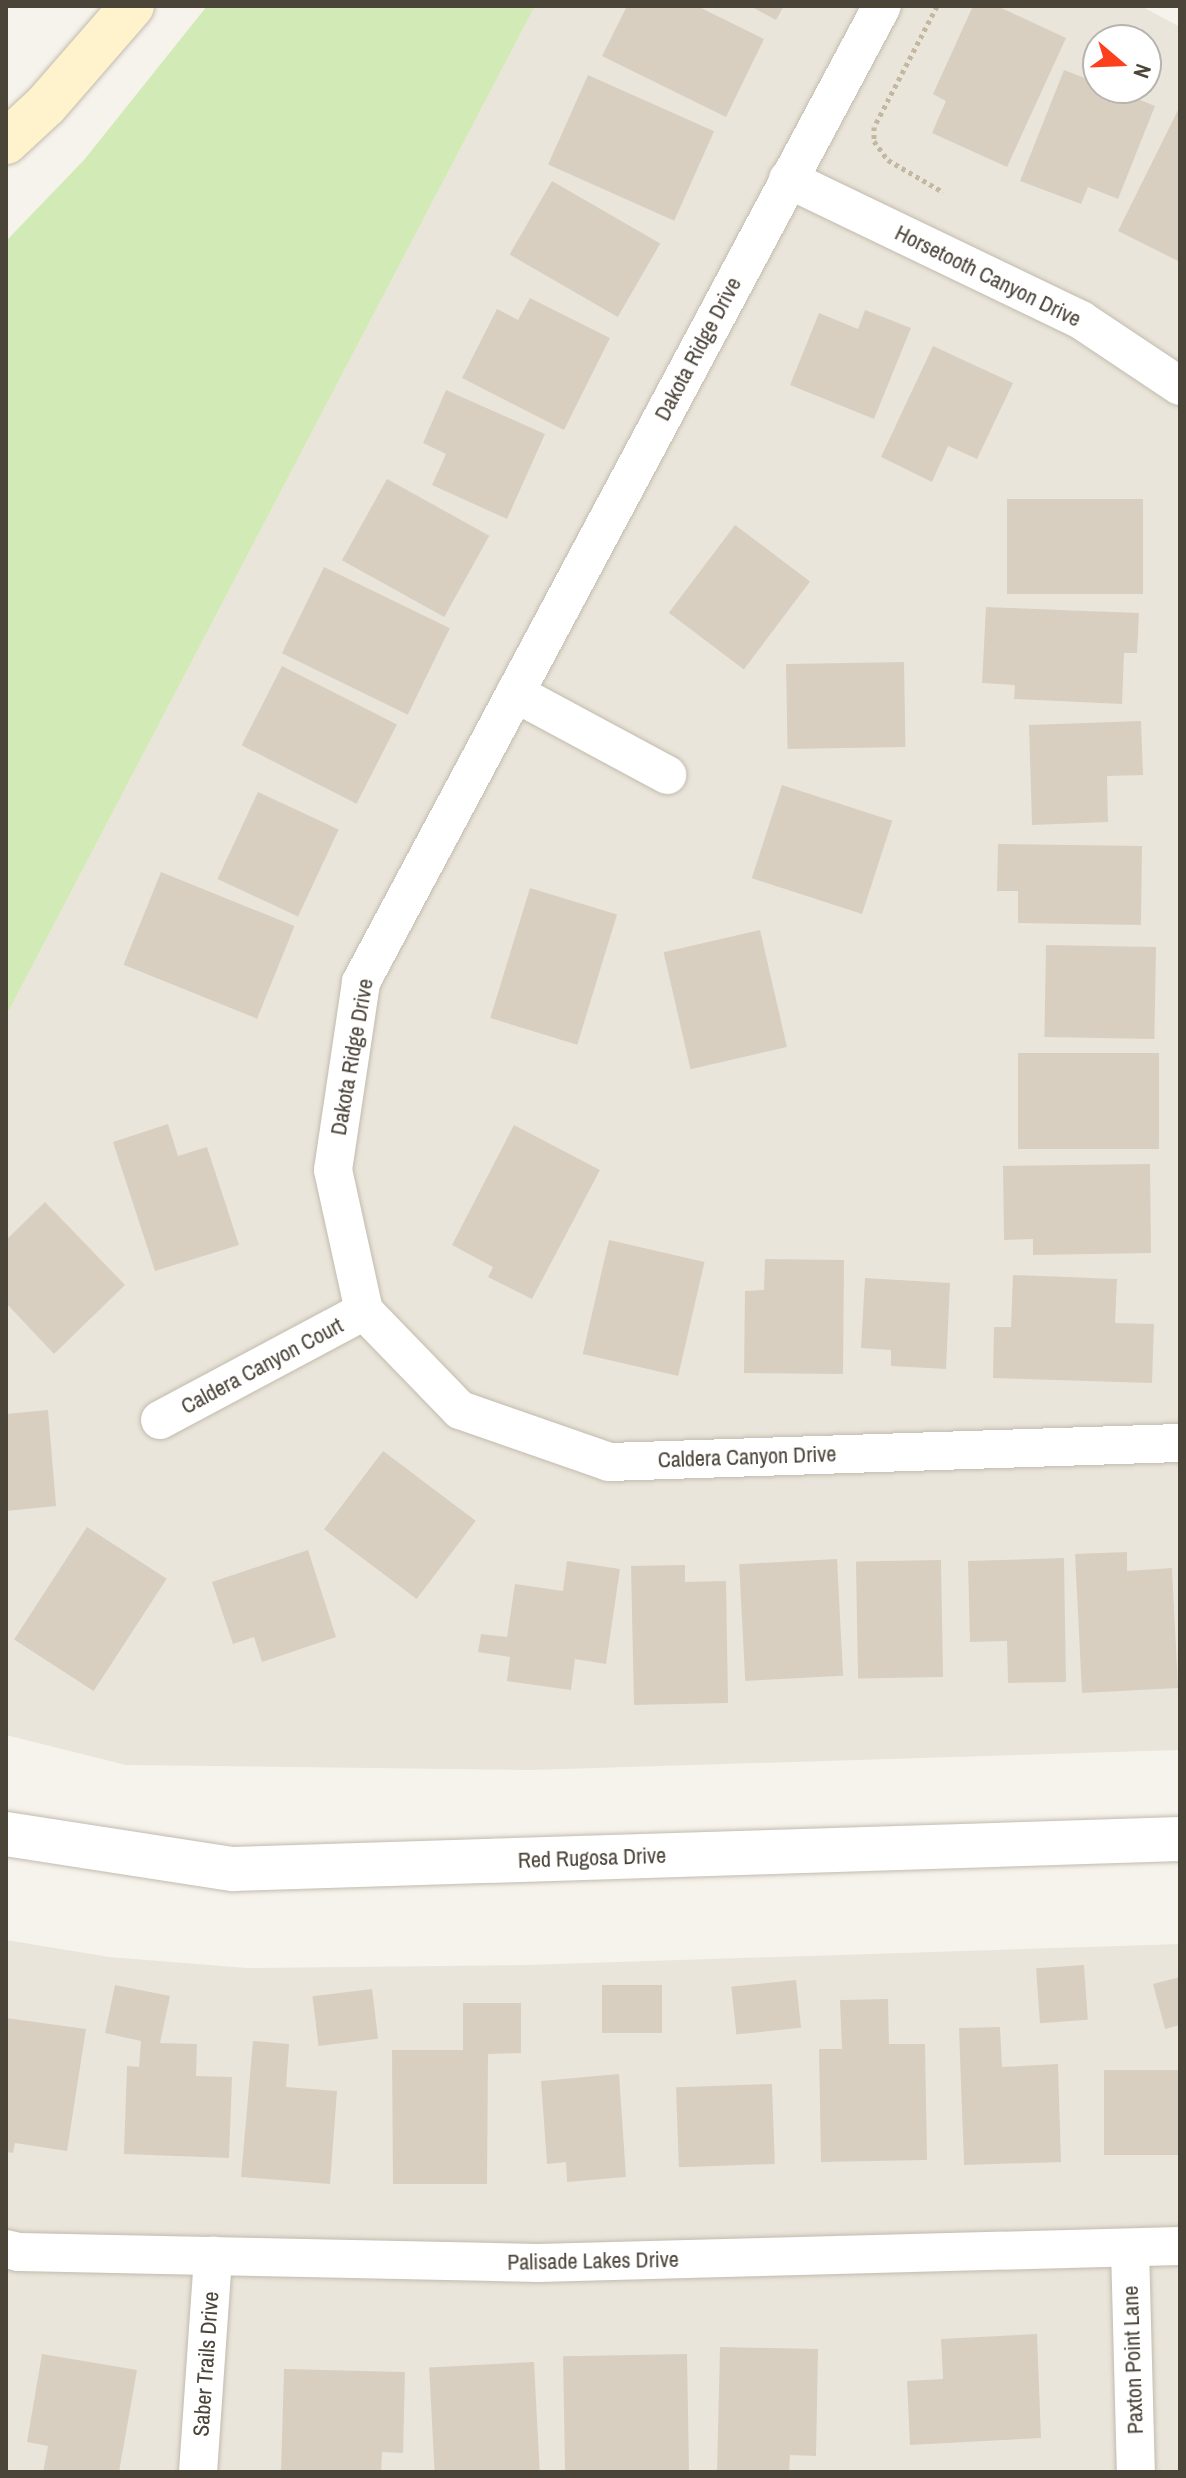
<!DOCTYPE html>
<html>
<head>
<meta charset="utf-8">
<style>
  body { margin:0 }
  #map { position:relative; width:1186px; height:2478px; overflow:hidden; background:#f6f3ec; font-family:"Archivo Narrow",sans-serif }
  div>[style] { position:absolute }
  .residential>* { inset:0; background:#eae5da }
  .green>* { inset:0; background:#d2eab5 }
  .building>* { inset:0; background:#d8cfc1; transform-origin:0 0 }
  .path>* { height:5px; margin-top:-2.5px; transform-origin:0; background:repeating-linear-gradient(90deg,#c4b79f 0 4px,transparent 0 8px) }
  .roads { filter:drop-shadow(0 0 2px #c2bbae) drop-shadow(0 0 2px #c2bbae) }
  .minor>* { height:38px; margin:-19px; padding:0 19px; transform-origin:19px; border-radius:19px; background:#fff }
  .tertiary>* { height:44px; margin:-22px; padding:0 22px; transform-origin:22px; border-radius:22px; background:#fff }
  .secondary>* { height:44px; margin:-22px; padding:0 22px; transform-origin:22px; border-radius:22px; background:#fff3cd }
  span { translate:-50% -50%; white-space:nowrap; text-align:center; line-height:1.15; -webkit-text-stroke:6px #fff; paint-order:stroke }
  .street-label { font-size:22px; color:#4b4439 }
  .frame { position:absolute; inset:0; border:8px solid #4b4439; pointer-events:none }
  .north { position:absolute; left:1082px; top:24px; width:80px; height:80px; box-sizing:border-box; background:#fff; border:2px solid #b7b4b0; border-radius:50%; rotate:109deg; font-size:22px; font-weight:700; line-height:32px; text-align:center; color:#4b4439 }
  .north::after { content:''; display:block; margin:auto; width:28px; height:36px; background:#fc3f1d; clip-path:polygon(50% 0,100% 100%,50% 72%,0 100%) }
</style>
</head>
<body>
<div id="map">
  <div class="residential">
    <i style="clip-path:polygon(evenodd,535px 6px,1141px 6px,1180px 27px,1180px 1750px,531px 1770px,126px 1765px,6px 1735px,6px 1016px,535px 6px,1098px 40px,1146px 40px,1146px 88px,1098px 88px,1098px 40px)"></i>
    <i style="clip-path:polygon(6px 1940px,109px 1957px,247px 1968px,526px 1965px,1180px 1944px,1180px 2472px,6px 2472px)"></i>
  </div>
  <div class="green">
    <i style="clip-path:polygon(207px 6px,535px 6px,6px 1016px,6px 241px,84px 160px)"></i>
  </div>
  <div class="building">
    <i style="clip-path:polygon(627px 6px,697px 6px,764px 39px,726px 117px,602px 56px)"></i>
    <i style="clip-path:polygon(750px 6px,784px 6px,776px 20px)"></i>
    <i style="clip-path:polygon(973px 6px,997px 6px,1066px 38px,1007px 167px,932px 133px,946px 101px,933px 94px)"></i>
    <i style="clip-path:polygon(1064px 70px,1098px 83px,1098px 88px,1111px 88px,1155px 106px,1118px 199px,1088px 187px,1081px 204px,1020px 181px)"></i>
    <i style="left:588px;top:75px;width:138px;height:98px;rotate:24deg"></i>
    <i style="clip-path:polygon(1180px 106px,1180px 262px,1118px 231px)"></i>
    <i style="left:552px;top:181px;width:125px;height:85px;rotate:30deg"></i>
    <i style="clip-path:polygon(530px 298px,610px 338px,564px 430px,462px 378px,497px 309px,518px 320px)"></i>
    <i style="clip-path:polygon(865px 310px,911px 328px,874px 419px,790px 385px,819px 313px,858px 329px)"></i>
    <i style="clip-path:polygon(933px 346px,1013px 383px,977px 459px,948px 446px,932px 482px,881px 457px)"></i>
    <i style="clip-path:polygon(446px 390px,545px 434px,507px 519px,432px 485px,446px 454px,423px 443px)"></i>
    <i style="left:387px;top:479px;width:117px;height:93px;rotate:29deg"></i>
    <i style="left:1007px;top:499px;width:136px;height:95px"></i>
    <i style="left:735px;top:525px;width:94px;height:110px;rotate:37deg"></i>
    <i style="left:324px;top:567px;width:140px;height:96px;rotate:26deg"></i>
    <i style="clip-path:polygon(986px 607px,1139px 613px,1137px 653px,1124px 653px,1122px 704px,1014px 699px,1015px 685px,982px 683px)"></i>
    <i style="left:904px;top:662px;width:85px;height:118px;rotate:89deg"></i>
    <i style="left:282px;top:666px;width:129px;height:89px;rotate:27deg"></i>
    <i style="clip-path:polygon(1141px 721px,1143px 775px,1107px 776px,1108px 822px,1032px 825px,1029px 725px)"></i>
    <i style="left:782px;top:785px;width:116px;height:98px;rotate:18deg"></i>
    <i style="left:258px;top:792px;width:89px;height:96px;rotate:25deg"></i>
    <i style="clip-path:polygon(998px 844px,1142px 846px,1141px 925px,1018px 923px,1018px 891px,997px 891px)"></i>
    <i style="left:161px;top:872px;width:144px;height:100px;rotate:22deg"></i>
    <i style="left:530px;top:888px;width:91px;height:136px;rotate:17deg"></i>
    <i style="left:760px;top:930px;width:120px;height:99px;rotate:77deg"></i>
    <i style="left:1046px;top:945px;width:110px;height:92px;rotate:1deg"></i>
    <i style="left:1159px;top:1053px;width:96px;height:141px;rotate:90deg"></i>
    <i style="clip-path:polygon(168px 1124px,178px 1156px,207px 1147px,239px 1245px,155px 1271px,113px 1142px)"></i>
    <i style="clip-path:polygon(514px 1125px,600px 1170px,532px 1299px,488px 1277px,493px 1267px,452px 1245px)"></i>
    <i style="clip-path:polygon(1150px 1164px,1151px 1253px,1033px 1255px,1033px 1239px,1004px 1240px,1003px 1166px)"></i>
    <i style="clip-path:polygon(45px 1202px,125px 1285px,54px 1354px,6px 1303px,6px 1240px)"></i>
    <i style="left:609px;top:1240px;width:98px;height:117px;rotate:13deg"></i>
    <i style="clip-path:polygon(765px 1259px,844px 1260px,843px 1374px,744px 1373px,745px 1291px,764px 1290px)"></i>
    <i style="clip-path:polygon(1013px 1275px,1117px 1279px,1115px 1323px,1154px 1324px,1152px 1383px,993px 1378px,994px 1327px,1011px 1327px)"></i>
    <i style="clip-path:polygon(865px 1278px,950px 1283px,946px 1369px,891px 1366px,891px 1350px,861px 1348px)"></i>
    <i style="clip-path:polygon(48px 1410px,56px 1506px,6px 1511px,6px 1414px)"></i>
    <i style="left:383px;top:1451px;width:116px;height:98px;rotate:37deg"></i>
    <i style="left:87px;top:1527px;width:95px;height:134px;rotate:33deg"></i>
    <i style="clip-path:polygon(308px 1550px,336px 1637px,262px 1662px,254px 1637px,233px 1644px,212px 1582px)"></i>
    <i style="clip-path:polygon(1127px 1552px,1127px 1571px,1172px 1568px,1178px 1688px,1082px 1693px,1075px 1554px)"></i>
    <i style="clip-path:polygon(1064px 1558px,1066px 1682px,1008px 1683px,1007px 1641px,970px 1642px,968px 1561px)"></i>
    <i style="left:837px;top:1559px;width:117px;height:98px;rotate:87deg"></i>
    <i style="left:941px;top:1560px;width:117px;height:85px;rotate:89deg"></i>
    <i style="clip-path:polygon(567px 1561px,620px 1569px,606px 1664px,575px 1659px,571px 1690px,507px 1681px,510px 1657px,478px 1652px,481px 1634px,507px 1637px,515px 1584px,563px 1591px)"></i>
    <i style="clip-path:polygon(685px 1565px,685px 1582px,726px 1581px,728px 1703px,634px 1705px,631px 1566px)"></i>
    <i style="left:1084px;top:1965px;width:55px;height:48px;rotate:86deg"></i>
    <i style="clip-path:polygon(1180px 1977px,1180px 2025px,1165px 2029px,1153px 1984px)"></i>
    <i style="left:796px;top:1980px;width:48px;height:65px;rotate:84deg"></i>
    <i style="clip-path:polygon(115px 1985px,170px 1996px,160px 2043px,197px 2044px,196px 2076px,232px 2077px,229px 2158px,124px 2154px,127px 2066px,139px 2067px,141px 2041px,105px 2033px)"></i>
    <i style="left:602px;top:1985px;width:60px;height:48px"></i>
    <i style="left:372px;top:1989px;width:50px;height:60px;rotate:83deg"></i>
    <i style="clip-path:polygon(888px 1999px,889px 2044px,925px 2044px,927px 2160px,821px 2162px,819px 2049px,842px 2049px,840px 2000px)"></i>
    <i style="clip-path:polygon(463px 2003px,521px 2003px,521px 2053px,488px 2054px,487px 2184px,393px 2184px,392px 2050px,463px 2050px)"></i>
    <i style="clip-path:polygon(6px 2018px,86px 2029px,67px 2151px,15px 2143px,13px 2153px,6px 2152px)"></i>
    <i style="clip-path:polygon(1000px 2027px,1002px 2067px,1058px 2064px,1061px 2162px,964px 2165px,959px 2028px)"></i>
    <i style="clip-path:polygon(253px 2041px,289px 2044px,286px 2087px,337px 2091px,330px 2184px,241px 2177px)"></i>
    <i style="left:1180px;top:2070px;width:85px;height:76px;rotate:90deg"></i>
    <i style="clip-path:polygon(619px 2074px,626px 2177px,567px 2182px,566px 2162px,547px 2164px,541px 2081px)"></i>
    <i style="left:772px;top:2084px;width:80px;height:96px;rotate:88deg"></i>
    <i style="clip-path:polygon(1037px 2334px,1041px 2438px,910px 2445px,907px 2381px,943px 2379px,941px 2339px)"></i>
    <i style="clip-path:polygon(720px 2347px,818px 2349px,816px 2456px,790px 2455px,789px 2472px,717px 2472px)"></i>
    <i style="clip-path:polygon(42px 2354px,137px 2370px,119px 2472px,43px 2472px,48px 2446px,27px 2442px)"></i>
    <i style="left:687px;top:2354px;width:118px;height:124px;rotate:89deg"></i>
    <i style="left:534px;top:2362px;width:110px;height:105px;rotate:87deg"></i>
    <i style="clip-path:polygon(284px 2369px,405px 2372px,403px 2453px,382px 2452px,381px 2472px,281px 2472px)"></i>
  </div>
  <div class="path">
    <i style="left:937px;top:6px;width:136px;rotate:117.5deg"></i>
    <i style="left:874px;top:127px;width:14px;rotate:90deg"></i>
    <i style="left:874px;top:141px;width:24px;rotate:54deg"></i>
    <i style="left:888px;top:160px;width:64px;rotate:30.2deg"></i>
  </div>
  <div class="roads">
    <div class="minor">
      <i style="left:788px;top:179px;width:325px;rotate:25.7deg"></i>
      <i style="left:1081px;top:320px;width:119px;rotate:33.7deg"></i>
      <i style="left:515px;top:693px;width:173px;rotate:28.3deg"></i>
      <i style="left:364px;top:1311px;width:144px;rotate:-102.4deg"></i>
      <i style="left:333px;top:1170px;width:190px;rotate:-81.5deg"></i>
      <i style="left:361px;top:982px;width:1106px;rotate:-61.91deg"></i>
      <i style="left:364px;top:1311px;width:138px;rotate:45.9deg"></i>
      <i style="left:460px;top:1410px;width:158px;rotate:19.2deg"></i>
      <i style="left:609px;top:1462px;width:571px;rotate:-1.91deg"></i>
      <i style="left:160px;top:1420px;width:231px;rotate:-28.1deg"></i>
      <i style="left:1130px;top:2248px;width:224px;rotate:88.5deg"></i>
      <i style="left:6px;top:2249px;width:13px;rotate:13deg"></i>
      <i style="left:19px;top:2252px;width:519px;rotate:1.21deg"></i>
      <i style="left:538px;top:2263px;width:642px;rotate:-1.52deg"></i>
      <i style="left:198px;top:2472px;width:217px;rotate:-86deg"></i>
    </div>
    <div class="tertiary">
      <i style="left:6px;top:1834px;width:230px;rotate:8.8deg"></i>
      <i style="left:233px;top:1869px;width:947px;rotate:-1.81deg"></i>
    </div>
    <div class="secondary">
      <i style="left:6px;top:142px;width:54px;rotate:-42.8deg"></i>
      <i style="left:46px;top:105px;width:131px;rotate:-49deg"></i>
    </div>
  </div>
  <div class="street-label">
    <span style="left:988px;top:276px;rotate:26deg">Horsetooth Canyon Drive</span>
    <span style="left:698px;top:349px;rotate:-62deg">Dakota Ridge Drive</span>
    <span style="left:352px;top:1057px;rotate:-80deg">Dakota Ridge Drive</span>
    <span style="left:262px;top:1366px;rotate:-28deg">Caldera Canyon Court</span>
    <span style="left:747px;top:1457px;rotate:-2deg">Caldera Canyon Drive</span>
    <span style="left:592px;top:1858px;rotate:-2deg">Red Rugosa Drive</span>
    <span style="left:593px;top:2261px;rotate:-1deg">Palisade Lakes Drive</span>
    <span style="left:1133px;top:2360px;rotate:-92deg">Paxton Point Lane</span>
    <span style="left:206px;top:2364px;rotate:-86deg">Saber Trails Drive</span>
  </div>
  <div class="frame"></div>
  <div class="north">N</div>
</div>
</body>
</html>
